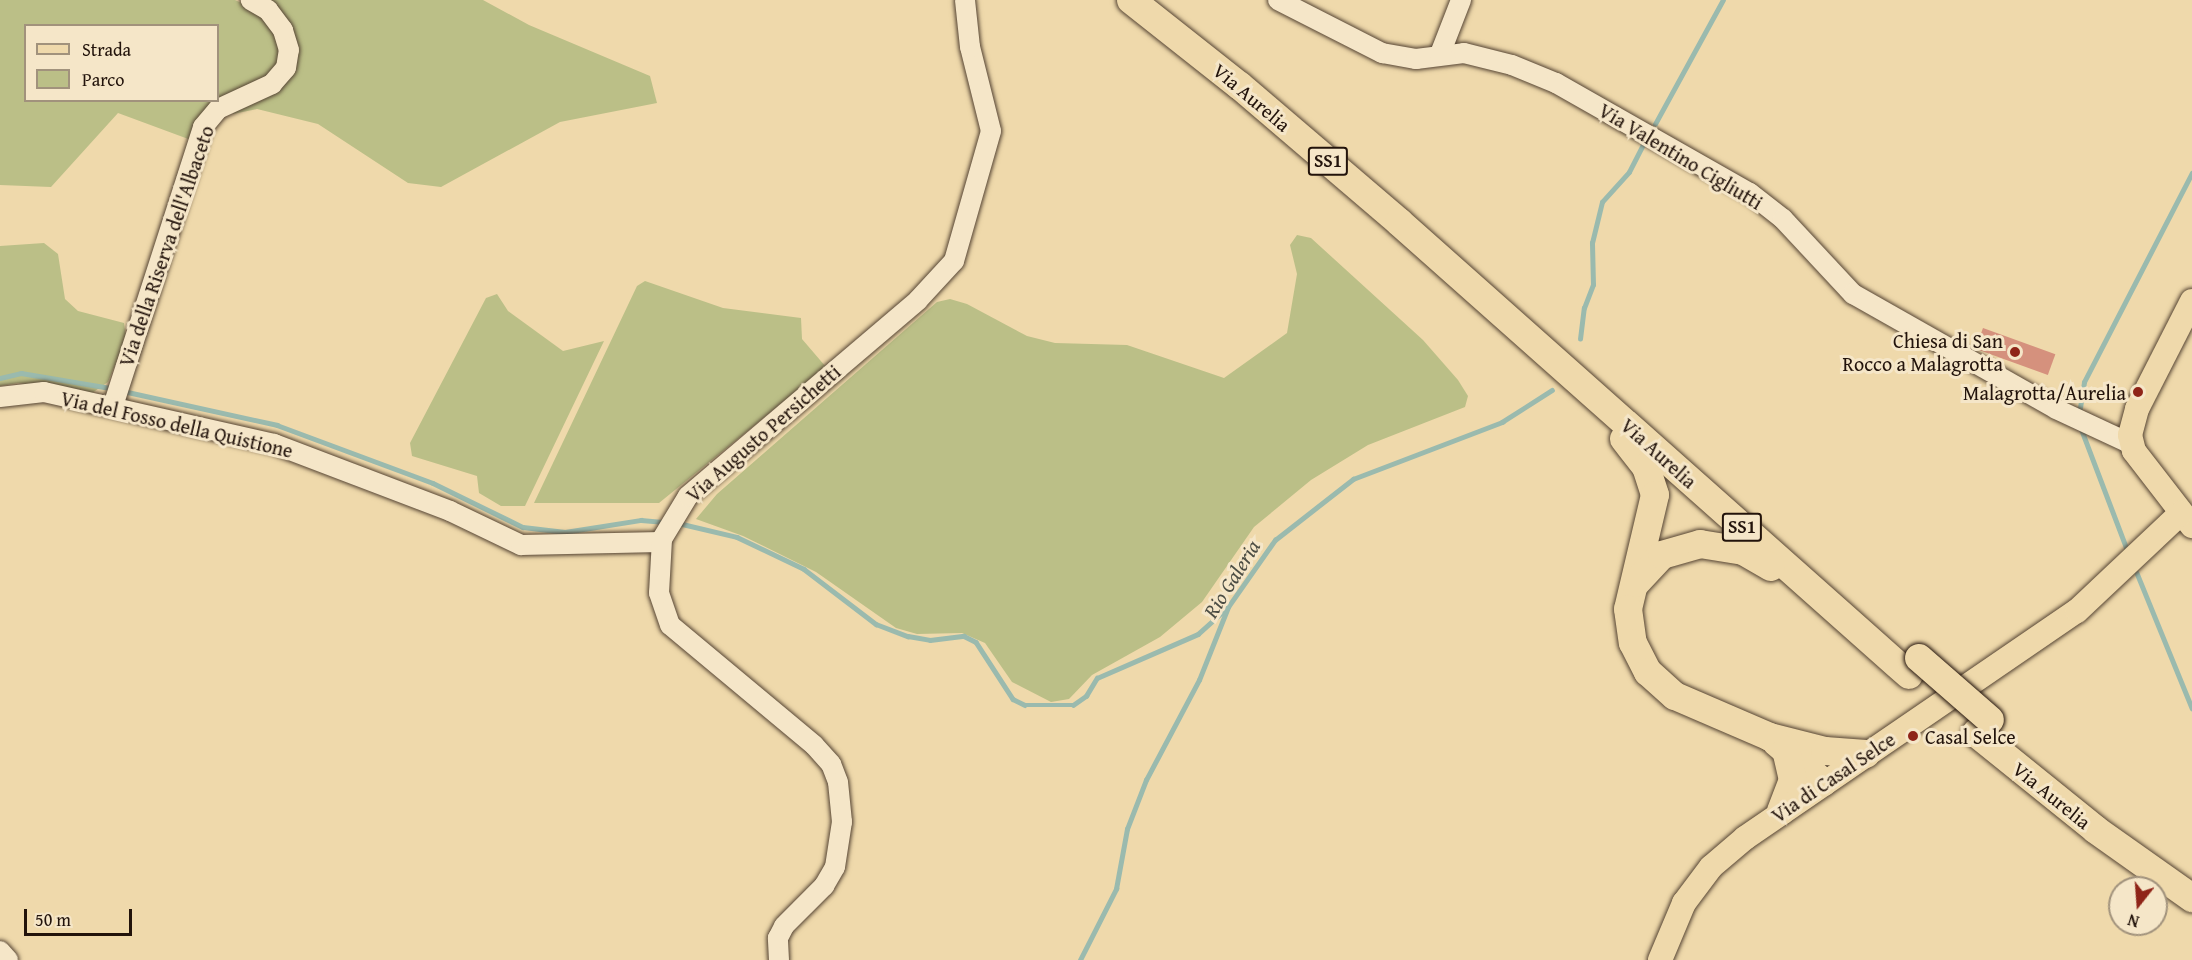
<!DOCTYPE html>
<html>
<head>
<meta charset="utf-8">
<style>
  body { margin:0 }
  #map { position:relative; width:2192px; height:960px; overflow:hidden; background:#efd9ab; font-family:"Gentium Book Plus",serif }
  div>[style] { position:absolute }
  .green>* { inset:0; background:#bbbf87 }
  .stream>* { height:4.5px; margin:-2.25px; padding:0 2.25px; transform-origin:2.25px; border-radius:2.25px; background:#9abaae }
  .building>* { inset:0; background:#d5917d; transform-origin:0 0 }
  .roads { filter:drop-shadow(0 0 2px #543) drop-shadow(0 0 2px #543) }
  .minor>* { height:20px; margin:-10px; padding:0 10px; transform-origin:10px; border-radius:10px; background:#f5e6c8 }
  .major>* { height:24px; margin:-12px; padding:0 12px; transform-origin:12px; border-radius:12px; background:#efd9ab }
  .highway>* { height:28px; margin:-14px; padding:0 14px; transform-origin:14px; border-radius:14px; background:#efd9ab }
  .bridges { filter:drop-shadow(0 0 2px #22130b) drop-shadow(0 0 2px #22130b) }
  .highway-bridge>* { height:28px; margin:-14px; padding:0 14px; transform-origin:14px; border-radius:14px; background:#efd9ab }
  .dots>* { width:16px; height:16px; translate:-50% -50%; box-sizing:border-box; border:3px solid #f5e6c8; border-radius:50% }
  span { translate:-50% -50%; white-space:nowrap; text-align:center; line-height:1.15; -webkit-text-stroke:6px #f5e6c8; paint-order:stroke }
  .shield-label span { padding:2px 4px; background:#f5e6c8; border:2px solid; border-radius:4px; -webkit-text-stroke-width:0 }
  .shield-label { font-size:18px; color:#22130b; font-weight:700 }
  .street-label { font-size:20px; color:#22130b }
  .poi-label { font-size:20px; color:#22130b }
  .right { translate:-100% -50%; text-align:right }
  .left { translate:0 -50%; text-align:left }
  .water-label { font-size:21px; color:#4c4d44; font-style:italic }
  .legend { position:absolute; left:24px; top:24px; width:195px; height:78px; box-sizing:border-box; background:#f5e6c8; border:2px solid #a1927c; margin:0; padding:8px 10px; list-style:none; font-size:18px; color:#22130b }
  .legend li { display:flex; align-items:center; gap:12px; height:30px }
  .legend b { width:30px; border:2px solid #a1927c }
  .north { position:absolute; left:2108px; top:876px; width:60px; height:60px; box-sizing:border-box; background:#f5e6c8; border:2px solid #a1927c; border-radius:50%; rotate:197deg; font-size:16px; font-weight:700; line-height:24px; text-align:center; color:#22130b }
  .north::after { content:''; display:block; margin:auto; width:21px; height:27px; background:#8f2418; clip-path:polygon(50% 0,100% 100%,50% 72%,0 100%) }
  .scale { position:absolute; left:24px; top:909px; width:108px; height:27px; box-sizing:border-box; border:3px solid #22130b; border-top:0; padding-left:8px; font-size:18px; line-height:21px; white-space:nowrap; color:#22130b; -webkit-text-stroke:4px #f5e6c8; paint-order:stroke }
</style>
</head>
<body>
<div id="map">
  <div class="green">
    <i style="clip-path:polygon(evenodd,0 0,235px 0,259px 11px,282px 40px,277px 71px,191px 140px,118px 113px,51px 187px,0 185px,0 0,26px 26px,218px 26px,218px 100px,26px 100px,26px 26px)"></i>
    <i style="clip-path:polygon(259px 0,483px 0,529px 25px,650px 76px,657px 103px,560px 122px,441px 187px,408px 183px,318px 124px,257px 109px,233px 114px,233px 106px,294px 59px)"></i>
    <i style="clip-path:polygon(1297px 235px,1311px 238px,1423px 340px,1458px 380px,1468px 396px,1465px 407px,1368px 445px,1311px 480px,1254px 527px,1202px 602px,1160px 637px,1092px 675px,1069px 699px,1051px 702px,1012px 682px,985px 643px,962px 633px,917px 634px,896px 628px,816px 572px,743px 536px,696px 519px,717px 494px,937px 302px,950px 299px,967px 304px,1027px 336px,1055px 343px,1127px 345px,1224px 378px,1287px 333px,1297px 274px,1290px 245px)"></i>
    <i style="clip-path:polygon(44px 243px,58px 254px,65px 299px,78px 311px,124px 323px,126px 338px,108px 382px,92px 393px,18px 383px,0 386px,0 246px)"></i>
    <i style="clip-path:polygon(645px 281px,723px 308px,801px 318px,802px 339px,826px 367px,659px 503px,534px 503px,637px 286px)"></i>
    <i style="clip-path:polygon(497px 294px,508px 311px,563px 351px,604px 341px,525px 506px,501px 506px,479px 493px,477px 476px,412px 456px,410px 443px,486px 298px)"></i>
  </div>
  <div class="stream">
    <i style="left:1655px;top:124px;width:141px;rotate:-61.3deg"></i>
    <i style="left:1580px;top:339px;width:31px;rotate:-83deg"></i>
    <i style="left:1584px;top:308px;width:25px;rotate:-69deg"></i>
    <i style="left:1593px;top:285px;width:42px;rotate:-91.4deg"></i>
    <i style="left:1592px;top:243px;width:42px;rotate:-76.3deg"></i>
    <i style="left:1602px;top:202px;width:40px;rotate:-48deg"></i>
    <i style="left:1629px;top:172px;width:31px;rotate:-63deg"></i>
    <i style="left:0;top:378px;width:22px;rotate:-13deg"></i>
    <i style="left:21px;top:373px;width:90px;rotate:9.6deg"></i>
    <i style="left:123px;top:391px;width:158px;rotate:12.4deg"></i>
    <i style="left:277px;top:425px;width:166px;rotate:20.4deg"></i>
    <i style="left:433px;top:483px;width:100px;rotate:26.1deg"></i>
    <i style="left:523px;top:527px;width:42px;rotate:6.8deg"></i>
    <i style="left:565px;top:532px;width:77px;rotate:-9deg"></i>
    <i style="left:641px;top:520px;width:21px;rotate:5deg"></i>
    <i style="left:2079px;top:414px;width:32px;rotate:-81deg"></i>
    <i style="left:2084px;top:382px;width:235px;rotate:-62.7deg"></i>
    <i style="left:2081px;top:428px;width:133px;rotate:69.2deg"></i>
    <i style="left:678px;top:523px;width:61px;rotate:13.3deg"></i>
    <i style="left:737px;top:537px;width:74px;rotate:25.5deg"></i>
    <i style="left:804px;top:569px;width:91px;rotate:37.4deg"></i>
    <i style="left:876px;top:624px;width:34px;rotate:21deg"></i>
    <i style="left:908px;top:636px;width:22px;rotate:10deg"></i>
    <i style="left:930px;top:640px;width:34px;rotate:-7deg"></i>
    <i style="left:964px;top:636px;width:13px;rotate:27deg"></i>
    <i style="left:976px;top:642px;width:68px;rotate:57deg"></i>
    <i style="left:1013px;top:699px;width:13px;rotate:27deg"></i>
    <i style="left:1025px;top:705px;width:48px"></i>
    <i style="left:1073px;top:705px;width:16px;rotate:-35deg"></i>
    <i style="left:1086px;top:696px;width:21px;rotate:-59deg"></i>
    <i style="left:1097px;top:678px;width:110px;rotate:-23.5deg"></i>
    <i style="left:1198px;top:634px;width:36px;rotate:-42deg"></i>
    <i style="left:2137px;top:573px;width:146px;rotate:67.8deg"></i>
    <i style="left:1080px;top:960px;width:80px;rotate:-63.1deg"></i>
    <i style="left:1116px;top:889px;width:61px;rotate:-79.6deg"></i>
    <i style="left:1127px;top:829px;width:53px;rotate:-68.8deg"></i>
    <i style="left:1146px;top:780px;width:113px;rotate:-62.1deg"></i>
    <i style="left:1199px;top:680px;width:79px;rotate:-68.3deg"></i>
    <i style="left:1228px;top:607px;width:82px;rotate:-55deg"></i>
    <i style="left:1275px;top:540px;width:99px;rotate:-38deg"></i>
    <i style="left:1353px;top:479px;width:160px;rotate:-20.9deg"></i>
    <i style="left:1502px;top:422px;width:59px;rotate:-32.6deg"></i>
  </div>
  <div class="building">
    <i style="left:1983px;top:328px;width:77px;height:22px;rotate:20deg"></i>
  </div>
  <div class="roads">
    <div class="minor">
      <i style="left:1278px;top:0;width:117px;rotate:27deg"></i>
      <i style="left:1382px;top:53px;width:35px;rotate:10deg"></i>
      <i style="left:1416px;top:59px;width:48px;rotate:-7.1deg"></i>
      <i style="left:1464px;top:53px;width:49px;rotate:14deg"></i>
      <i style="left:1512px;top:65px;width:48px;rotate:22.2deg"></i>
      <i style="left:1556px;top:83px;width:223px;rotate:29.6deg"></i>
      <i style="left:1750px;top:193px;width:42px;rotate:38.2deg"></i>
      <i style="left:1783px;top:219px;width:103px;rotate:47deg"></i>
      <i style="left:1853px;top:294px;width:233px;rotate:29.5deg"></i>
      <i style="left:2056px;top:409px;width:83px;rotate:25deg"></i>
      <i style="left:1440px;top:54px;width:58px;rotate:-68.7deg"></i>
      <i style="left:0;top:397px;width:44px;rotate:-6.5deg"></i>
      <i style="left:44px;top:392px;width:236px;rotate:12.7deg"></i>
      <i style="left:274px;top:444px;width:188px;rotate:20.8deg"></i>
      <i style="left:450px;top:511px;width:79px;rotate:25.6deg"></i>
      <i style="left:521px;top:545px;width:140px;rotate:-1.2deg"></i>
      <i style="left:113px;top:406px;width:293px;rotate:-72.1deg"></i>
      <i style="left:203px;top:127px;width:23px;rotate:-50deg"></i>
      <i style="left:218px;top:109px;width:60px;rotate:-24.8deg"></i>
      <i style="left:272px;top:84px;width:21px;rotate:-49deg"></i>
      <i style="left:286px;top:68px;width:18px;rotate:-81deg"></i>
      <i style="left:289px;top:50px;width:21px;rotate:-107deg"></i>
      <i style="left:283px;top:30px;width:25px;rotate:-127deg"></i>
      <i style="left:268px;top:10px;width:20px;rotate:-150deg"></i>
      <i style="left:0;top:951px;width:12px;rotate:48deg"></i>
      <i style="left:779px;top:960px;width:22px;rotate:-93deg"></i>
      <i style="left:778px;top:938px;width:13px;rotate:-63deg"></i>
      <i style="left:784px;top:926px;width:57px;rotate:-45deg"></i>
      <i style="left:824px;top:886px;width:22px;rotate:-60deg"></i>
      <i style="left:835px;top:867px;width:46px;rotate:-81.2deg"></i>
      <i style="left:842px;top:822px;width:40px;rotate:-95.7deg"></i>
      <i style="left:838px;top:782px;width:19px;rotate:-111deg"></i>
      <i style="left:831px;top:764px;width:25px;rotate:-132deg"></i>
      <i style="left:814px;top:745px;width:187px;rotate:-140.2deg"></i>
      <i style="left:670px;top:625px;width:34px;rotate:-109deg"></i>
      <i style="left:659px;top:593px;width:54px;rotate:-86.8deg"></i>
      <i style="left:662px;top:539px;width:50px;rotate:-58.8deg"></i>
      <i style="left:688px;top:496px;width:302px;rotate:-40.4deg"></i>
      <i style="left:918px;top:300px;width:53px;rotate:-47.3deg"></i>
      <i style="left:954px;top:261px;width:135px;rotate:-74.1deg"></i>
      <i style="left:991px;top:131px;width:87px;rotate:-104deg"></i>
      <i style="left:970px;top:47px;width:47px;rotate:-96.1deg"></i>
    </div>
    <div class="major">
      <i style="left:2192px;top:301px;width:121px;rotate:117deg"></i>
      <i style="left:2137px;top:409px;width:27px;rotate:105deg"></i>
      <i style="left:2130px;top:435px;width:16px;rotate:76deg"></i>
      <i style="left:2134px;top:451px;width:95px;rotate:52.3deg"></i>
      <i style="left:1660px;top:960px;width:62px;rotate:-67.2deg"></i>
      <i style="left:1684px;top:903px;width:45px;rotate:-53.1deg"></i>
      <i style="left:1711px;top:867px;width:45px;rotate:-40.5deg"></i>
      <i style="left:1745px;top:838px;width:402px;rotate:-34.4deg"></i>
      <i style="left:2077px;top:611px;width:143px;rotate:-43.3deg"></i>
    </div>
    <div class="highway">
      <i style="left:1131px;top:0;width:139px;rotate:38.3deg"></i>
      <i style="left:1240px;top:86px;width:209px;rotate:40.5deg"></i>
      <i style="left:1399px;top:222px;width:682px;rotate:41.61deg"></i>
      <i style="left:1624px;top:439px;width:36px;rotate:52deg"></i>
      <i style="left:1646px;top:467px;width:29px;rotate:72deg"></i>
      <i style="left:1655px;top:495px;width:117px;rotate:103.3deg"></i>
      <i style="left:1628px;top:609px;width:34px;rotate:82deg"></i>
      <i style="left:1633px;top:643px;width:33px;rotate:63deg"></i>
      <i style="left:1648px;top:672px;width:36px;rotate:42deg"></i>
      <i style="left:1675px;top:696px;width:103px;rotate:23.3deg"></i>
      <i style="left:1770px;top:737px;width:57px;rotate:14.3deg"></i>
      <i style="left:1825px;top:751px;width:41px;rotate:4.2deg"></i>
      <i style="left:1636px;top:583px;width:38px;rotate:-47deg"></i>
      <i style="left:1662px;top:555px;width:40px;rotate:-16deg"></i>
      <i style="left:1700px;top:544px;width:44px;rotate:9.2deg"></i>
      <i style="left:1743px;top:551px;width:32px;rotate:30deg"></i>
      <i style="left:1976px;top:733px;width:154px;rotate:38.9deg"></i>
      <i style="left:2096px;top:830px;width:118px;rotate:35.3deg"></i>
      <i style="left:1776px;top:742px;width:62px;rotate:40.4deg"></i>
      <i style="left:1781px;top:811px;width:33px;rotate:-69deg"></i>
      <i style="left:1793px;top:780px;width:31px;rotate:-103deg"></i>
    </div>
  </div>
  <div class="bridges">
    <div class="highway-bridge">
      <i style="left:1919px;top:658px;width:94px;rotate:41.1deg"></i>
    </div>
  </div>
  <div class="dots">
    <i style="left:2015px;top:352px;background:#8f2418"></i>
    <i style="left:2138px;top:392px;background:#8f2418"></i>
    <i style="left:1913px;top:736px;background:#8f2418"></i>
  </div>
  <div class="shield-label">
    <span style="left:1328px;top:161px">SS1</span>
    <span style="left:1742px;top:527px">SS1</span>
  </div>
  <div class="street-label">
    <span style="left:1252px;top:97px;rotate:40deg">Via Aurelia</span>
    <span style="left:1681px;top:156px;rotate:31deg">Via Valentino Cigliutti</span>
    <span style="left:166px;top:246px;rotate:-71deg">Via della Riserva dell'Albaceto</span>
    <span style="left:177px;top:424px;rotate:13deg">Via del Fosso della Quistione</span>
    <span style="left:763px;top:433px;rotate:-41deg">Via Augusto Persichetti</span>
    <span style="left:1659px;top:453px;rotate:42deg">Via Aurelia</span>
    <span style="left:1833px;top:777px;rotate:-34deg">Via di Casal Selce</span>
    <span style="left:2052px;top:795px;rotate:39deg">Via Aurelia</span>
  </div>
  <div class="poi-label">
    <span class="right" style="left:2003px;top:352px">Chiesa di San<br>Rocco a Malagrotta</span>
    <span class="right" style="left:2126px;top:392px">Malagrotta/Aurelia</span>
    <span class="left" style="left:1925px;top:736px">Casal Selce</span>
  </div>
  <div class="water-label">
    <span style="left:1232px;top:579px;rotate:-58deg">Rio Galeria</span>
  </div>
  <ul class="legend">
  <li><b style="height:8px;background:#efd9ab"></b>Strada</li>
  <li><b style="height:16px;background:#bbbf87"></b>Parco</li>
  </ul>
  <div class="north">N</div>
  <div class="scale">50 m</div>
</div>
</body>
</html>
